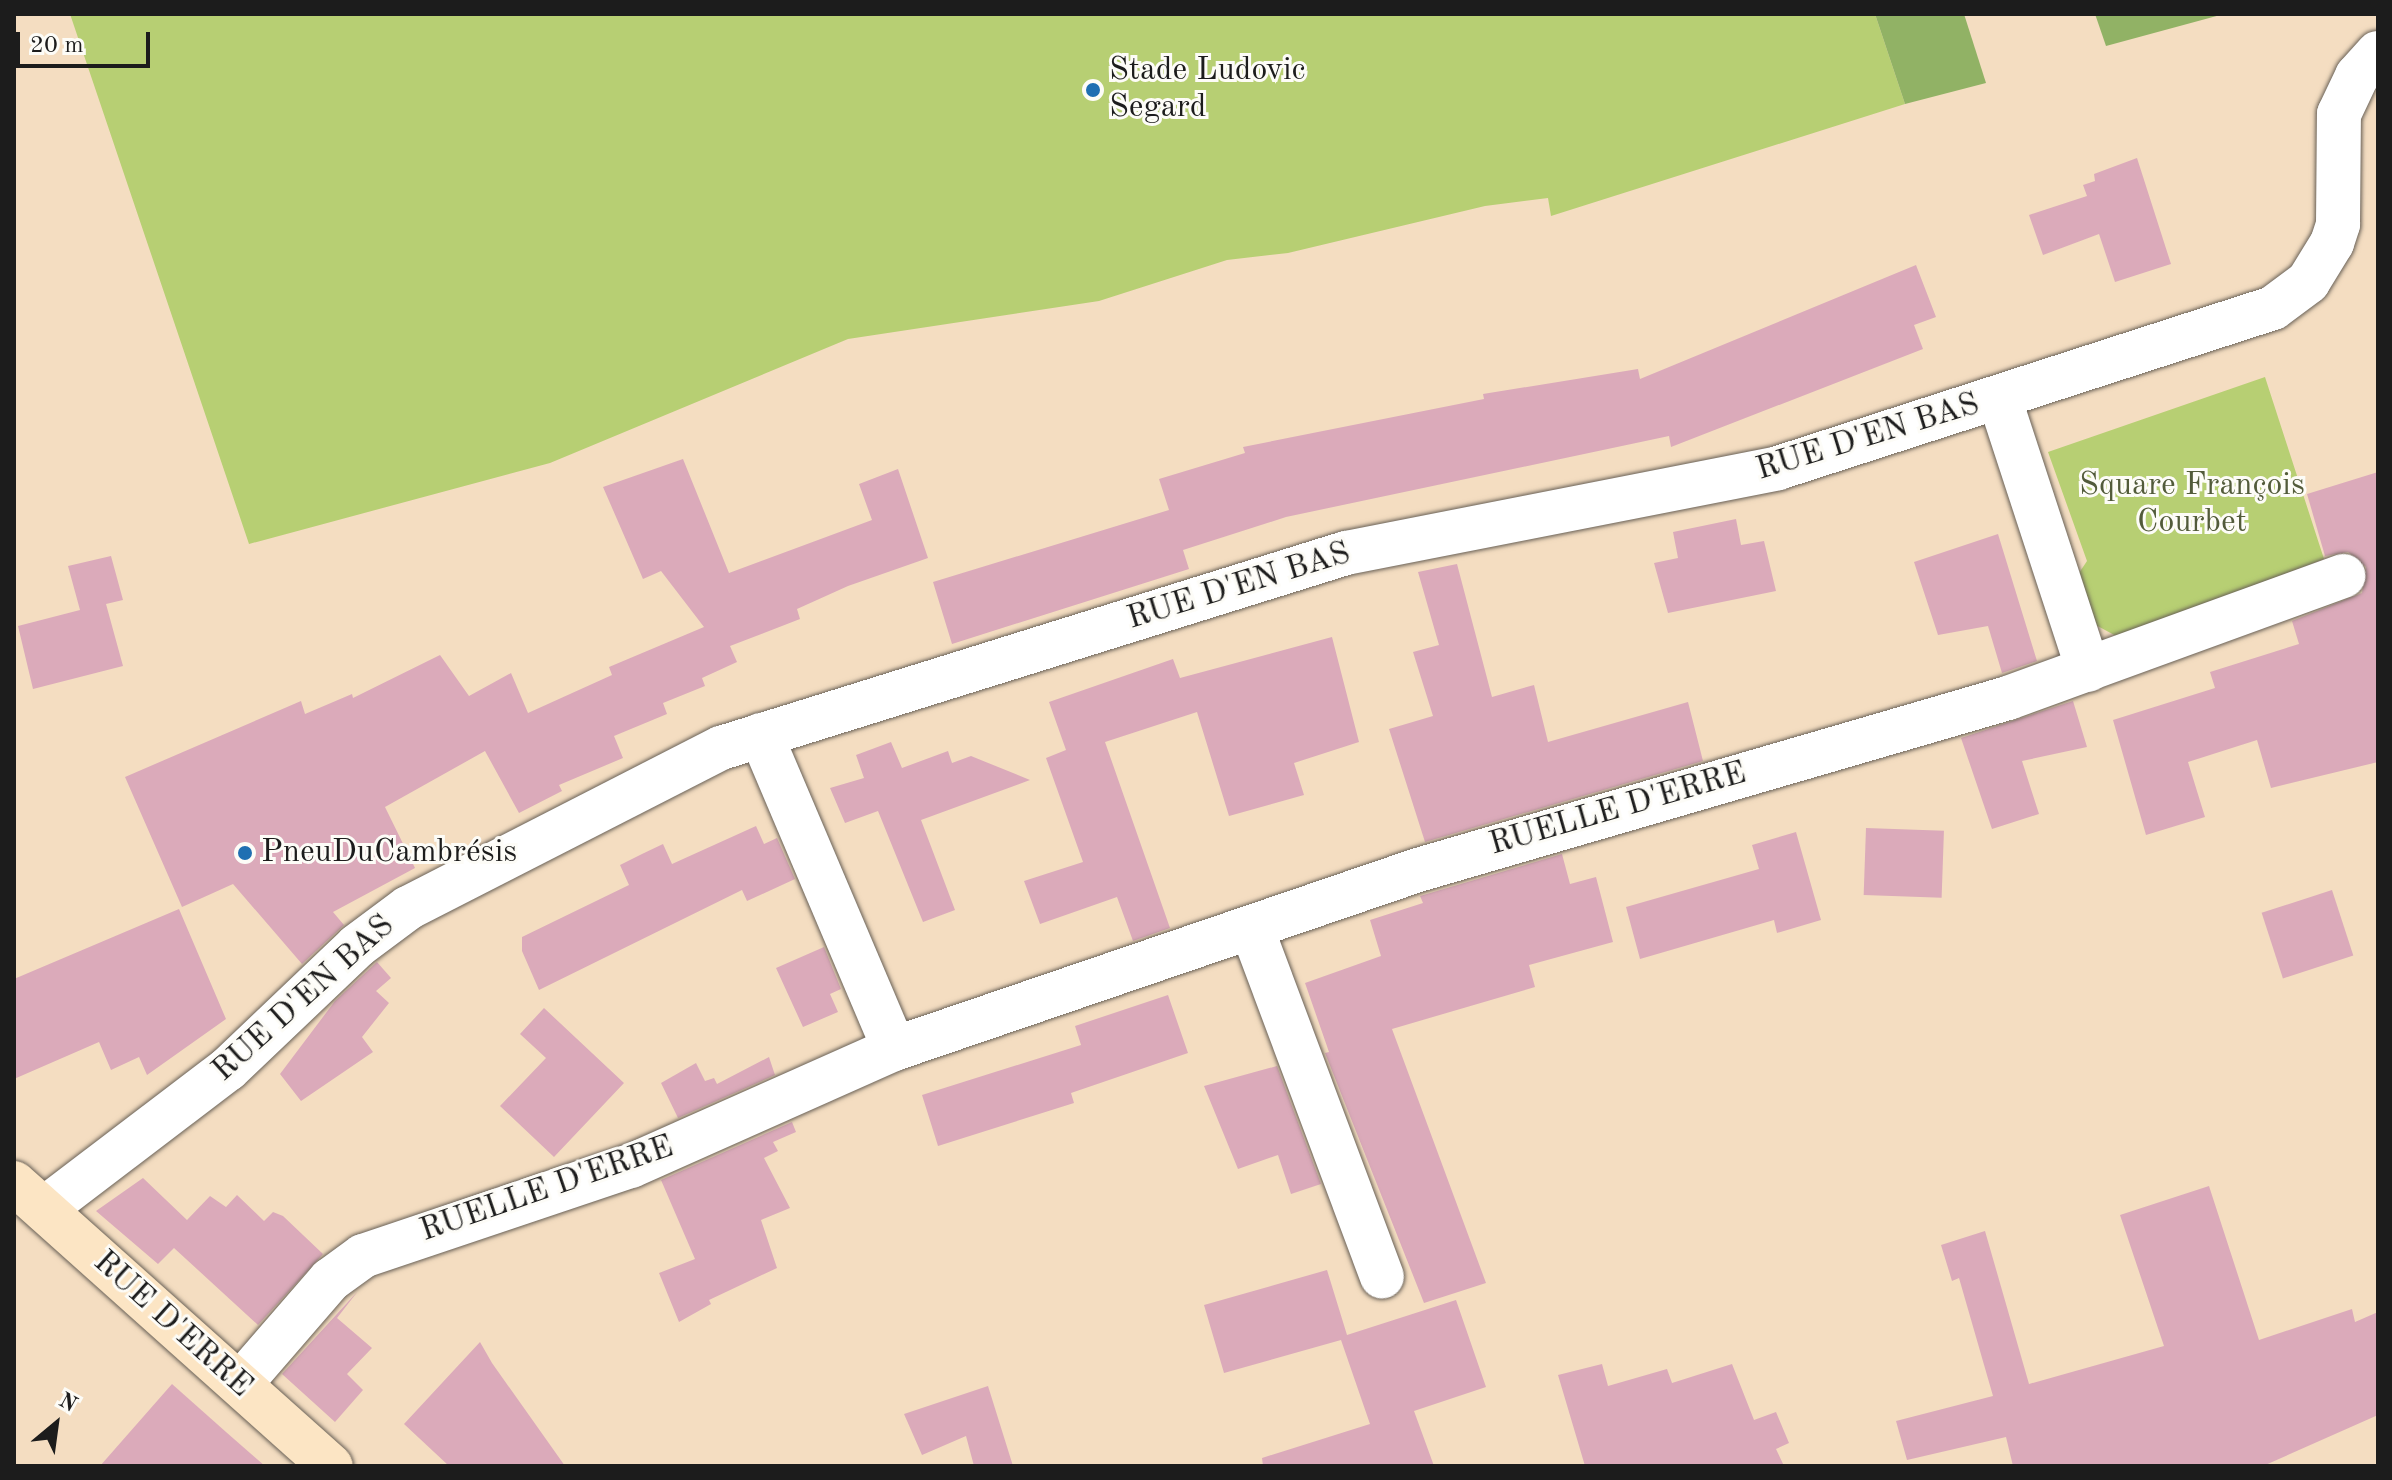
<!DOCTYPE html>
<html>
<head>
<meta charset="utf-8">
<style>
  body { margin:0 }
  #map { position:relative; width:2392px; height:1480px; overflow:hidden; background:#f4ddc1; font-family:"Old Standard TT",serif }
  div>[style] { position:absolute }
  .green>* { inset:0; background:#b7cf73 }
  .forest>* { inset:0; background:#91b265 }
  .building>* { inset:0; background:#dbaaba; transform-origin:0 0 }
  .roads { filter:drop-shadow(0 0 2px #686056) drop-shadow(0 0 2px #686056) }
  .street>* { height:44px; margin:-22px; padding:0 22px; transform-origin:22px; border-radius:22px; background:#fff }
  .secondary>* { height:44px; margin:-22px; padding:0 22px; transform-origin:22px; border-radius:22px; background:#fce5c4 }
  .dots>* { width:22px; height:22px; translate:-50% -50%; box-sizing:border-box; border:4px solid #fdfcf7; border-radius:50% }
  span { translate:-50% -50%; white-space:nowrap; text-align:center; line-height:1.15; -webkit-text-stroke:6px #fdfcf7; paint-order:stroke }
  .poi-label { font-size:32px; color:#1c1c1c }
  .left { translate:0 -50%; text-align:left }
  .street-label { font-size:32px; color:#1c1c1c }
  .park-label { font-size:32px; color:#525b3a }
  .frame { position:absolute; inset:0; border:16px solid #1c1c1c; pointer-events:none }
  .north { position:absolute; left:16px; top:1384px; width:80px; height:80px; -webkit-text-stroke:6px #fdfcf7; paint-order:stroke; rotate:29deg; font-size:22px; font-weight:700; line-height:32px; text-align:center; color:#1c1c1c }
  .north::after { content:''; display:block; margin:auto; width:28px; height:36px; background:#1c1c1c; clip-path:polygon(50% 0,100% 100%,50% 72%,0 100%) }
  .scale { position:absolute; left:16px; top:32px; width:134px; height:36px; box-sizing:border-box; border:4px solid #1c1c1c; border-top:0; padding-left:10px; font-size:24px; line-height:28px; white-space:nowrap; color:#1c1c1c; -webkit-text-stroke:6px #fdfcf7; paint-order:stroke }
</style>
</head>
<body>
<div id="map">
  <div class="green">
    <i style="clip-path:polygon(70px 14px,1875px 14px,1905px 104px,1551px 216px,1548px 198px,1485px 206px,1288px 253px,1227px 260px,1099px 301px,848px 339px,550px 463px,249px 544px)"></i>
    <i style="clip-path:polygon(2265px 377px,2324px 559px,2118px 637px,2092px 623px,2075px 579px,2087px 561px,2048px 452px)"></i>
  </div>
  <div class="forest">
    <i style="clip-path:polygon(1875px 14px,1964px 14px,1986px 83px,1905px 104px)"></i>
    <i style="clip-path:polygon(2095px 14px,2224px 14px,2106px 46px)"></i>
  </div>
  <div class="building">
    <i style="clip-path:polygon(2137px 158px,2171px 264px,2115px 282px,2099px 234px,2043px 255px,2029px 215px,2087px 196px,2083px 185px,2095px 181px,2094px 174px)"></i>
    <i style="clip-path:polygon(1916px 265px,1936px 317px,1914px 325px,1923px 349px,1671px 447px,1669px 436px,1286px 517px,1183px 550px,1189px 569px,952px 644px,933px 582px,1169px 510px,1159px 479px,1245px 453px,1243px 447px,1484px 399px,1483px 394px,1638px 369px,1640px 379px)"></i>
    <i style="clip-path:polygon(683px 459px,729px 573px,872px 520px,859px 484px,898px 469px,928px 558px,848px 586px,797px 609px,800px 619px,730px 646px,737px 662px,702px 678px,705px 686px,663px 703px,667px 714px,614px 736px,623px 758px,559px 785px,562px 791px,519px 813px,485px 751px,385px 807px,415px 868px,333px 912px,344px 925px,302px 964px,233px 884px,182px 907px,125px 777px,301px 701px,305px 714px,352px 694px,353px 698px,440px 655px,469px 696px,511px 673px,528px 713px,612px 675px,609px 667px,704px 627px,661px 571px,643px 579px,603px 487px)"></i>
    <i style="clip-path:polygon(2378px 472px,2378px 762px,2271px 788px,2257px 740px,2188px 762px,2205px 817px,2146px 835px,2113px 720px,2215px 688px,2210px 672px,2299px 644px,2292px 621px,2362px 593px,2366px 567px,2348px 552px,2325px 556px,2307px 494px)"></i>
    <i style="clip-path:polygon(1736px 519px,1741px 545px,1764px 541px,1776px 591px,1668px 613px,1654px 563px,1678px 558px,1673px 532px)"></i>
    <i style="clip-path:polygon(1998px 534px,2037px 661px,2002px 673px,1988px 626px,1938px 635px,1914px 562px)"></i>
    <i style="clip-path:polygon(111px 556px,123px 600px,106px 604px,123px 666px,33px 689px,18px 626px,80px 610px,68px 566px)"></i>
    <i style="clip-path:polygon(1457px 564px,1492px 697px,1534px 685px,1548px 742px,1688px 702px,1703px 761px,1425px 842px,1389px 729px,1433px 716px,1413px 652px,1439px 645px,1418px 572px)"></i>
    <i style="clip-path:polygon(1332px 637px,1359px 742px,1294px 763px,1304px 795px,1229px 816px,1197px 712px,1105px 742px,1170px 928px,1133px 941px,1117px 897px,1040px 924px,1024px 881px,1083px 862px,1046px 758px,1066px 750px,1049px 702px,1173px 659px,1180px 678px)"></i>
    <i style="clip-path:polygon(2073px 701px,2087px 747px,2022px 761px,2039px 814px,1992px 829px,1961px 738px)"></i>
    <i style="clip-path:polygon(891px 742px,902px 768px,948px 751px,952px 763px,971px 756px,1030px 780px,921px 820px,955px 910px,923px 922px,878px 811px,845px 823px,830px 788px,864px 778px,856px 755px)"></i>
    <i style="clip-path:polygon(756px 826px,764px 844px,777px 838px,795px 879px,747px 901px,742px 890px,539px 990px,522px 951px,522px 937px,629px 885px,620px 865px,642px 854px,663px 844px,672px 864px)"></i>
    <i style="left:1866px;top:828px;width:78px;height:67px;rotate:2deg"></i>
    <i style="clip-path:polygon(1796px 832px,1821px 920px,1777px 933px,1774px 920px,1640px 959px,1626px 907px,1759px 869px,1752px 845px)"></i>
    <i style="clip-path:polygon(1562px 854px,1570px 884px,1596px 877px,1613px 942px,1529px 965px,1535px 987px,1392px 1029px,1486px 1283px,1424px 1303px,1325px 1053px,1329px 1052px,1305px 983px,1381px 956px,1370px 920px,1423px 903px,1420px 896px)"></i>
    <i style="left:2332px;top:890px;width:69px;height:74px;rotate:72deg"></i>
    <i style="clip-path:polygon(179px 909px,226px 1019px,147px 1075px,139px 1057px,111px 1070px,99px 1042px,14px 1079px,14px 979px)"></i>
    <i style="clip-path:polygon(824px 947px,841px 989px,830px 994px,838px 1012px,803px 1027px,776px 968px)"></i>
    <i style="clip-path:polygon(377px 962px,391px 978px,376px 991px,389px 1003px,362px 1037px,373px 1052px,301px 1101px,280px 1074px,335px 1001px)"></i>
    <i style="clip-path:polygon(1168px 995px,1188px 1053px,1071px 1093px,1074px 1103px,938px 1146px,922px 1095px,1081px 1045px,1075px 1026px)"></i>
    <i style="clip-path:polygon(544px 1008px,624px 1083px,554px 1157px,500px 1106px,546px 1058px,520px 1034px)"></i>
    <i style="clip-path:polygon(769px 1057px,775px 1075px,678px 1118px,661px 1083px,696px 1063px,705px 1081px,714px 1078px,717px 1084px)"></i>
    <i style="clip-path:polygon(1277px 1066px,1321px 1184px,1291px 1194px,1278px 1155px,1238px 1169px,1204px 1086px)"></i>
    <i style="clip-path:polygon(792px 1122px,796px 1132px,773px 1142px,778px 1151px,764px 1158px,790px 1208px,761px 1220px,777px 1268px,709px 1300px,711px 1304px,679px 1322px,659px 1273px,695px 1259px,661px 1180px)"></i>
    <i style="clip-path:polygon(143px 1178px,187px 1220px,210px 1196px,226px 1207px,237px 1195px,264px 1221px,273px 1212px,283px 1216px,323px 1254px,258px 1325px,174px 1248px,158px 1264px,96px 1211px)"></i>
    <i style="clip-path:polygon(2209px 1186px,2259px 1340px,2352px 1309px,2355px 1322px,2378px 1312px,2378px 1415px,2263px 1466px,2013px 1466px,2006px 1437px,1907px 1460px,1896px 1421px,1993px 1396px,1959px 1278px,1952px 1281px,1941px 1245px,1985px 1231px,2029px 1384px,2164px 1346px,2120px 1215px)"></i>
    <i style="clip-path:polygon(1327px 1270px,1347px 1335px,1456px 1300px,1486px 1387px,1414px 1411px,1434px 1466px,1263px 1466px,1262px 1458px,1370px 1424px,1341px 1340px,1224px 1373px,1204px 1305px)"></i>
    <i style="clip-path:polygon(358px 1291px,337px 1318px,372px 1348px,347px 1374px,363px 1390px,335px 1422px,282px 1374px)"></i>
    <i style="clip-path:polygon(480px 1342px,492px 1363px,565px 1466px,449px 1466px,404px 1424px)"></i>
    <i style="clip-path:polygon(1602px 1364px,1608px 1386px,1667px 1369px,1672px 1383px,1732px 1364px,1754px 1420px,1776px 1412px,1789px 1443px,1776px 1449px,1784px 1466px,1585px 1466px,1558px 1375px)"></i>
    <i style="clip-path:polygon(172px 1384px,226px 1432px,265px 1466px,100px 1466px)"></i>
    <i style="clip-path:polygon(988px 1386px,1013px 1466px,974px 1466px,966px 1436px,922px 1455px,904px 1414px)"></i>
  </div>
  <div class="roads">
    <div class="street">
      <i style="left:1999px;top:397px;width:287px;rotate:71.9deg"></i>
      <i style="left:761px;top:735px;width:341px;rotate:67deg"></i>
      <i style="left:894px;top:1049px;width:554px;rotate:-18.86deg"></i>
      <i style="left:1418px;top:870px;width:615px;rotate:-16.25deg"></i>
      <i style="left:2008px;top:698px;width:357px;rotate:-20deg"></i>
      <i style="left:1252px;top:929px;width:371px;rotate:69.5deg"></i>
      <i style="left:44px;top:1209px;width:231px;rotate:-37.3deg"></i>
      <i style="left:228px;top:1069px;width:178px;rotate:-43.6deg"></i>
      <i style="left:357px;top:946px;width:64px;rotate:-36.7deg"></i>
      <i style="left:408px;top:908px;width:352px;rotate:-27.1deg"></i>
      <i style="left:721px;top:748px;width:655px;rotate:-17.33deg"></i>
      <i style="left:1346px;top:553px;width:440px;rotate:-11.1deg"></i>
      <i style="left:1778px;top:468px;width:520px;rotate:-17.91deg"></i>
      <i style="left:2273px;top:308px;width:44px;rotate:-36.6deg"></i>
      <i style="left:2308px;top:282px;width:46px;rotate:-58.4deg"></i>
      <i style="left:2332px;top:243px;width:20px;rotate:-72deg"></i>
      <i style="left:2338px;top:224px;width:110px;rotate:-89.5deg"></i>
      <i style="left:2339px;top:114px;width:42px;rotate:-64.7deg"></i>
      <i style="left:2357px;top:76px;width:31px;rotate:-48deg"></i>
      <i style="left:240px;top:1384px;width:138px;rotate:-49.1deg"></i>
      <i style="left:330px;top:1280px;width:41px;rotate:-36deg"></i>
      <i style="left:363px;top:1256px;width:283px;rotate:-18.6deg"></i>
      <i style="left:631px;top:1166px;width:288px;rotate:-24deg"></i>
    </div>
    <div class="secondary">
      <i style="left:14px;top:1183px;width:425px;rotate:41.8deg"></i>
    </div>
  </div>
  <div class="dots">
    <i style="left:1093px;top:90px;background:#1f6fb2"></i>
    <i style="left:245px;top:853px;background:#1f6fb2"></i>
  </div>
  <div class="poi-label">
    <span class="left" style="left:1109px;top:90px">Stade Ludovic<br>Segard</span>
    <span class="left" style="left:261px;top:853px">PneuDuCambrésis</span>
  </div>
  <div class="street-label">
    <span style="left:1868px;top:438px;rotate:-17deg">RUE D'EN BAS</span>
    <span style="left:1239px;top:587px;rotate:-17deg">RUE D'EN BAS</span>
    <span style="left:1618px;top:810px;rotate:-16deg">RUELLE D'ERRE</span>
    <span style="left:304px;top:999px;rotate:-42deg">RUE D'EN BAS</span>
    <span style="left:547px;top:1190px;rotate:-19deg">RUELLE D'ERRE</span>
    <span style="left:172px;top:1325px;rotate:42deg">RUE D'ERRE</span>
  </div>
  <div class="park-label">
    <span style="left:2192px;top:505px">Square François<br>Courbet</span>
  </div>
  <div class="frame"></div>
  <div class="north">N</div>
  <div class="scale">20 m</div>
</div>
</body>
</html>
